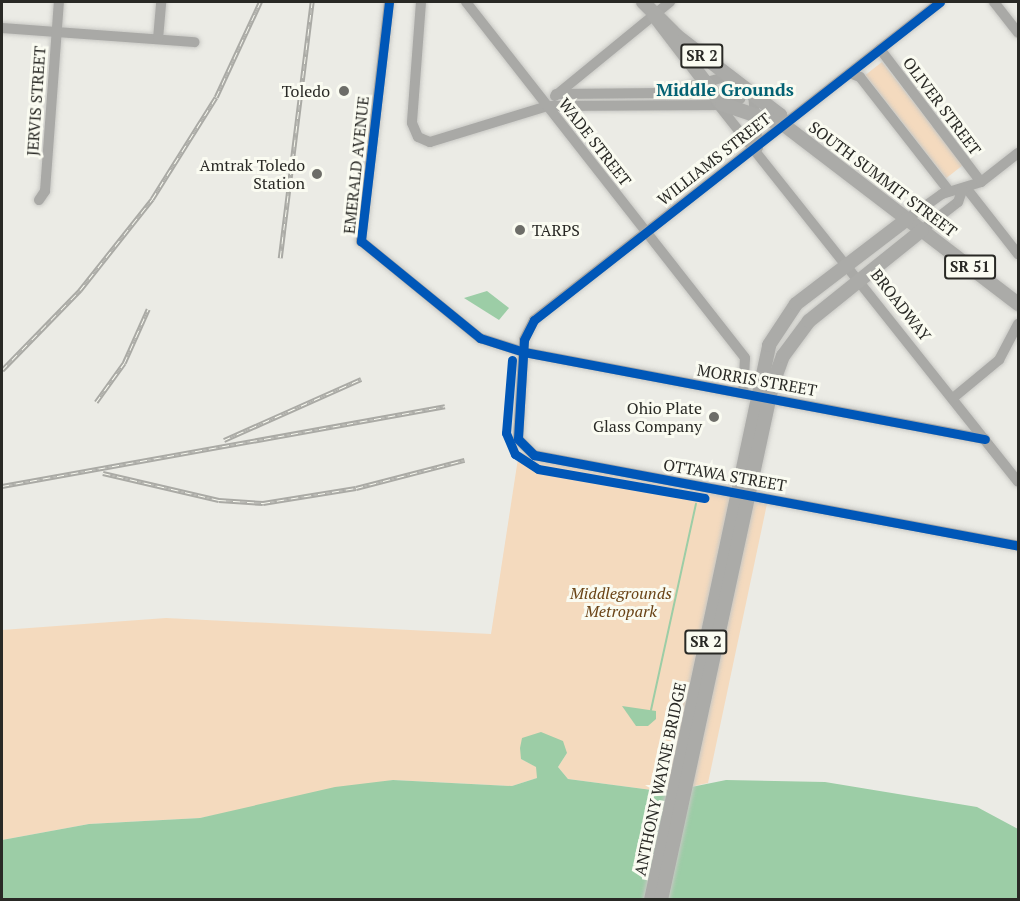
<!DOCTYPE html>
<html>
<head>
<meta charset="utf-8">
<style>
  body { margin:0 }
  #map { position:relative; width:1020px; height:901px; overflow:hidden; background:#ebebe5; font-family:"PT Serif",serif }
  div>[style] { position:absolute }
  .green>* { inset:0; background:#f4dabe; transform-origin:0 0 }
  .water>* { inset:0; background:#9ccda6 }
  .stream>* { height:2px; margin:-1px; padding:0 1px; transform-origin:1px; border-radius:1px; background:#9ccda6 }
  .roads { filter:drop-shadow(0 0 2px #c7c7c3) drop-shadow(0 0 2px #c7c7c3) }
  .minor>* { height:10px; margin:-5px; padding:0 5px; transform-origin:5px; border-radius:5px; background:#a9a9a6 }
  .major>* { height:14px; margin:-7px; padding:0 7px; transform-origin:7px; border-radius:7px; background:#ababa8 }
  .rail>* { height:4.5px; margin-top:-2.25px; transform-origin:0; background:repeating-linear-gradient(90deg,#fafbf1 0 7px,#aaaaa5 0 14px); box-sizing:border-box; border-block:2px solid #aaaaa5 }
  .bridges { filter:drop-shadow(0 0 2px #c7c7c3) drop-shadow(0 0 2px #c7c7c3) }
  .major-bridge>* { height:14px; margin:-7px; padding:0 7px; transform-origin:7px; border-radius:7px; background:#ababa8 }
  .cycleway>* { height:9px; margin:-4.5px; padding:0 4.5px; transform-origin:4.5px; border-radius:4.5px; background:#0057b8 }
  .dots>* { width:16px; height:16px; translate:-50% -50%; box-sizing:border-box; border:3px solid #fafbf1; border-radius:50% }
  span { translate:-50% -50%; white-space:nowrap; text-align:center; line-height:1.15; -webkit-text-stroke:6px #fafbf1; paint-order:stroke }
  .shield-label span { padding:2px 4px; background:#fafbf1; border:2px solid; border-radius:4px; -webkit-text-stroke-width:0 }
  .shield-label { font-size:15px; color:#292925; font-weight:700 }
  .poi-label { font-size:16px; color:#292925 }
  .right { translate:-100% -50%; text-align:right }
  .left { translate:0 -50%; text-align:left }
  .street-label { font-size:16px; color:#292925 }
  .park-label { font-size:16px; color:#6a4316; font-style:italic }
  .neighbourhood-label { font-size:18px; color:#036273; font-weight:700 }
  .frame { position:absolute; inset:0; border:3px solid #292925; pointer-events:none }
</style>
</head>
<body>
<div id="map">
  <div class="green">
    <i style="left:882px;top:62px;width:131px;height:21px;rotate:52deg"></i>
    <i style="clip-path:polygon(519px 452px,768px 499px,708px 783px,667px 792px,568px 779px,558px 767px,567px 753px,521px 759px,537px 767px,537px 778px,512px 786px,393px 780px,200px 818px,89px 824px,2px 840px,2px 630px,166px 618px,491px 634px)"></i>
  </div>
  <div class="water">
    <i style="clip-path:polygon(487px 291px,509px 308px,499px 320px,464px 298px)"></i>
    <i style="clip-path:polygon(622px 706px,656px 711px,656px 719px,648px 726px,636px 726px)"></i>
    <i style="clip-path:polygon(541px 732px,563px 741px,567px 753px,558px 767px,568px 779px,667px 792px,726px 780px,825px 782px,977px 807px,1018px 829px,1018px 899px,2px 900px,2px 840px,89px 824px,200px 818px,335px 787px,393px 780px,512px 786px,537px 778px,536px 767px,521px 759px,520px 748px,522px 738px)"></i>
  </div>
  <div class="stream">
    <i style="left:651px;top:710px;width:211px;rotate:-77.7deg"></i>
  </div>
  <div class="roads">
    <div class="minor">
      <i style="left:389px;top:2px;width:241px;rotate:96.7deg"></i>
      <i style="left:361px;top:241px;width:154px;rotate:39.2deg"></i>
      <i style="left:480px;top:338px;width:46px;rotate:17.7deg"></i>
      <i style="left:524px;top:352px;width:469px;rotate:10.7deg"></i>
      <i style="left:421px;top:2px;width:121px;rotate:94.3deg"></i>
      <i style="left:412px;top:123px;width:15px;rotate:67deg"></i>
      <i style="left:418px;top:137px;width:13px;rotate:23deg"></i>
      <i style="left:430px;top:142px;width:123px;rotate:-17deg"></i>
      <i style="left:548px;top:106px;width:181px;rotate:-0.3deg"></i>
      <i style="left:729px;top:105px;width:13px;rotate:-29deg"></i>
      <i style="left:740px;top:99px;width:13px;rotate:-81deg"></i>
      <i style="left:466px;top:2px;width:452px;rotate:51.9deg"></i>
      <i style="left:745px;top:358px;width:35px;rotate:93deg"></i>
      <i style="left:940px;top:2px;width:516px;rotate:141.93deg"></i>
      <i style="left:534px;top:320px;width:22px;rotate:117deg"></i>
      <i style="left:524px;top:340px;width:99px;rotate:93.5deg"></i>
      <i style="left:518px;top:439px;width:23px;rotate:45deg"></i>
      <i style="left:534px;top:455px;width:492px;rotate:10.6deg"></i>
      <i style="left:994px;top:2px;width:39px;rotate:52deg"></i>
      <i style="left:2px;top:28px;width:193px;rotate:4.2deg"></i>
      <i style="left:158px;top:39px;width:37px;rotate:-85deg"></i>
      <i style="left:880px;top:49px;width:167px;rotate:52.8deg"></i>
      <i style="left:850px;top:73px;width:11px;rotate:22deg"></i>
      <i style="left:860px;top:77px;width:145px;rotate:52deg"></i>
      <i style="left:556px;top:94px;width:109px;rotate:-0.5deg"></i>
      <i style="left:665px;top:93px;width:66px;rotate:-14.9deg"></i>
      <i style="left:753px;top:94px;width:54px;rotate:84.7deg"></i>
      <i style="left:555px;top:96px;width:149px;rotate:-39.3deg"></i>
      <i style="left:716px;top:102px;width:485px;rotate:51.5deg"></i>
      <i style="left:967px;top:189px;width:83px;rotate:51.9deg"></i>
      <i style="left:39px;top:200px;width:11px;rotate:-56deg"></i>
      <i style="left:45px;top:191px;width:190px;rotate:-85.8deg"></i>
      <i style="left:907px;top:219px;width:43px;rotate:-35.5deg"></i>
      <i style="left:942px;top:194px;width:41px;rotate:-17.1deg"></i>
      <i style="left:981px;top:182px;width:47px;rotate:-38.1deg"></i>
      <i style="left:922px;top:230px;width:46px;rotate:-37.9deg"></i>
      <i style="left:958px;top:202px;width:12px;rotate:-70deg"></i>
      <i style="left:953px;top:398px;width:60px;rotate:-39.6deg"></i>
      <i style="left:999px;top:360px;width:41px;rotate:-62.2deg"></i>
    </div>
    <div class="major">
      <i style="left:643px;top:2px;width:48px;rotate:45deg"></i>
      <i style="left:677px;top:36px;width:130px;rotate:37.5deg"></i>
      <i style="left:780px;top:115px;width:11px;rotate:68deg"></i>
      <i style="left:654px;top:15px;width:112px;rotate:52.6deg"></i>
      <i style="left:722px;top:104px;width:65px;rotate:18.7deg"></i>
      <i style="left:784px;top:125px;width:295px;rotate:37.4deg"></i>
      <i style="left:761px;top:384px;width:40px;rotate:-78deg"></i>
      <i style="left:769px;top:345px;width:49px;rotate:-56.6deg"></i>
      <i style="left:796px;top:304px;width:140px;rotate:-37.4deg"></i>
      <i style="left:772px;top:386px;width:32px;rotate:-70deg"></i>
      <i style="left:783px;top:356px;width:44px;rotate:-53.4deg"></i>
      <i style="left:809px;top:321px;width:145px;rotate:-38.8deg"></i>
    </div>
  </div>
  <div class="rail">
    <i style="left:280px;top:258px;width:258px;rotate:-82.9deg"></i>
    <i style="left:2px;top:370px;width:112px;rotate:-45.7deg"></i>
    <i style="left:80px;top:290px;width:116px;rotate:-51.6deg"></i>
    <i style="left:152px;top:199px;width:120px;rotate:-57.9deg"></i>
    <i style="left:216px;top:97px;width:105px;rotate:-65.1deg"></i>
    <i style="left:96px;top:402px;width:48px;rotate:-54.3deg"></i>
    <i style="left:124px;top:363px;width:59px;rotate:-66deg"></i>
    <i style="left:224px;top:440px;width:150px;rotate:-24deg"></i>
    <i style="left:103px;top:473px;width:119px;rotate:13.1deg"></i>
    <i style="left:219px;top:500px;width:44px;rotate:3.9deg"></i>
    <i style="left:263px;top:503px;width:94px;rotate:-9.2deg"></i>
    <i style="left:356px;top:488px;width:112px;rotate:-14.5deg"></i>
    <i style="left:2px;top:486px;width:450px;rotate:-10.2deg"></i>
  </div>
  <div class="bridges">
    <div class="major-bridge">
      <i style="left:651px;top:900px;width:528px;rotate:-77.97deg"></i>
      <i style="left:661px;top:900px;width:526px;rotate:-77.81deg"></i>
    </div>
  </div>
  <div class="cycleway">
    <i style="left:389px;top:2px;width:241px;rotate:96.7deg"></i>
    <i style="left:361px;top:241px;width:154px;rotate:39.2deg"></i>
    <i style="left:480px;top:338px;width:46px;rotate:17.7deg"></i>
    <i style="left:524px;top:352px;width:469px;rotate:10.7deg"></i>
    <i style="left:940px;top:2px;width:516px;rotate:141.93deg"></i>
    <i style="left:534px;top:320px;width:22px;rotate:117deg"></i>
    <i style="left:524px;top:340px;width:99px;rotate:93.5deg"></i>
    <i style="left:518px;top:439px;width:23px;rotate:45deg"></i>
    <i style="left:534px;top:455px;width:492px;rotate:10.6deg"></i>
    <i style="left:512px;top:360px;width:73px;rotate:94.7deg"></i>
    <i style="left:506px;top:433px;width:23px;rotate:67deg"></i>
    <i style="left:515px;top:454px;width:27px;rotate:33deg"></i>
    <i style="left:538px;top:469px;width:169px;rotate:9.9deg"></i>
  </div>
  <div class="dots">
    <i style="left:344px;top:91px;background:#6d6d68"></i>
    <i style="left:317px;top:174px;background:#6d6d68"></i>
    <i style="left:520px;top:230px;background:#6d6d68"></i>
    <i style="left:714px;top:417px;background:#6d6d68"></i>
  </div>
  <div class="shield-label">
    <span style="left:702px;top:56px">SR 2</span>
    <span style="left:970px;top:267px">SR 51</span>
    <span style="left:706px;top:642px">SR 2</span>
  </div>
  <div class="poi-label">
    <span class="right" style="left:330px;top:91px">Toledo</span>
    <span class="right" style="left:305px;top:174px">Amtrak Toledo<br>Station</span>
    <span class="left" style="left:532px;top:230px">TARPS</span>
    <span class="right" style="left:702px;top:417px">Ohio Plate<br>Glass Company</span>
  </div>
  <div class="street-label">
    <span style="left:36px;top:101px;rotate:-86deg">JERVIS STREET</span>
    <span style="left:942px;top:106px;rotate:53deg">OLIVER STREET</span>
    <span style="left:595px;top:142px;rotate:52deg">WADE STREET</span>
    <span style="left:714px;top:159px;rotate:-38deg">WILLIAMS STREET</span>
    <span style="left:356px;top:165px;rotate:-84deg">EMERALD AVENUE</span>
    <span style="left:883px;top:179px;rotate:37deg">SOUTH SUMMIT STREET</span>
    <span style="left:901px;top:305px;rotate:52deg">BROADWAY</span>
    <span style="left:757px;top:380px;rotate:10deg">MORRIS STREET</span>
    <span style="left:725px;top:475px;rotate:10deg">OTTAWA STREET</span>
    <span style="left:660px;top:779px;rotate:-78deg">ANTHONY WAYNE BRIDGE</span>
  </div>
  <div class="park-label">
    <span style="left:621px;top:602px">Middlegrounds<br>Metropark</span>
  </div>
  <div class="neighbourhood-label">
    <span style="left:725px;top:89px">Middle Grounds</span>
  </div>
  <div class="frame"></div>
</div>
</body>
</html>
